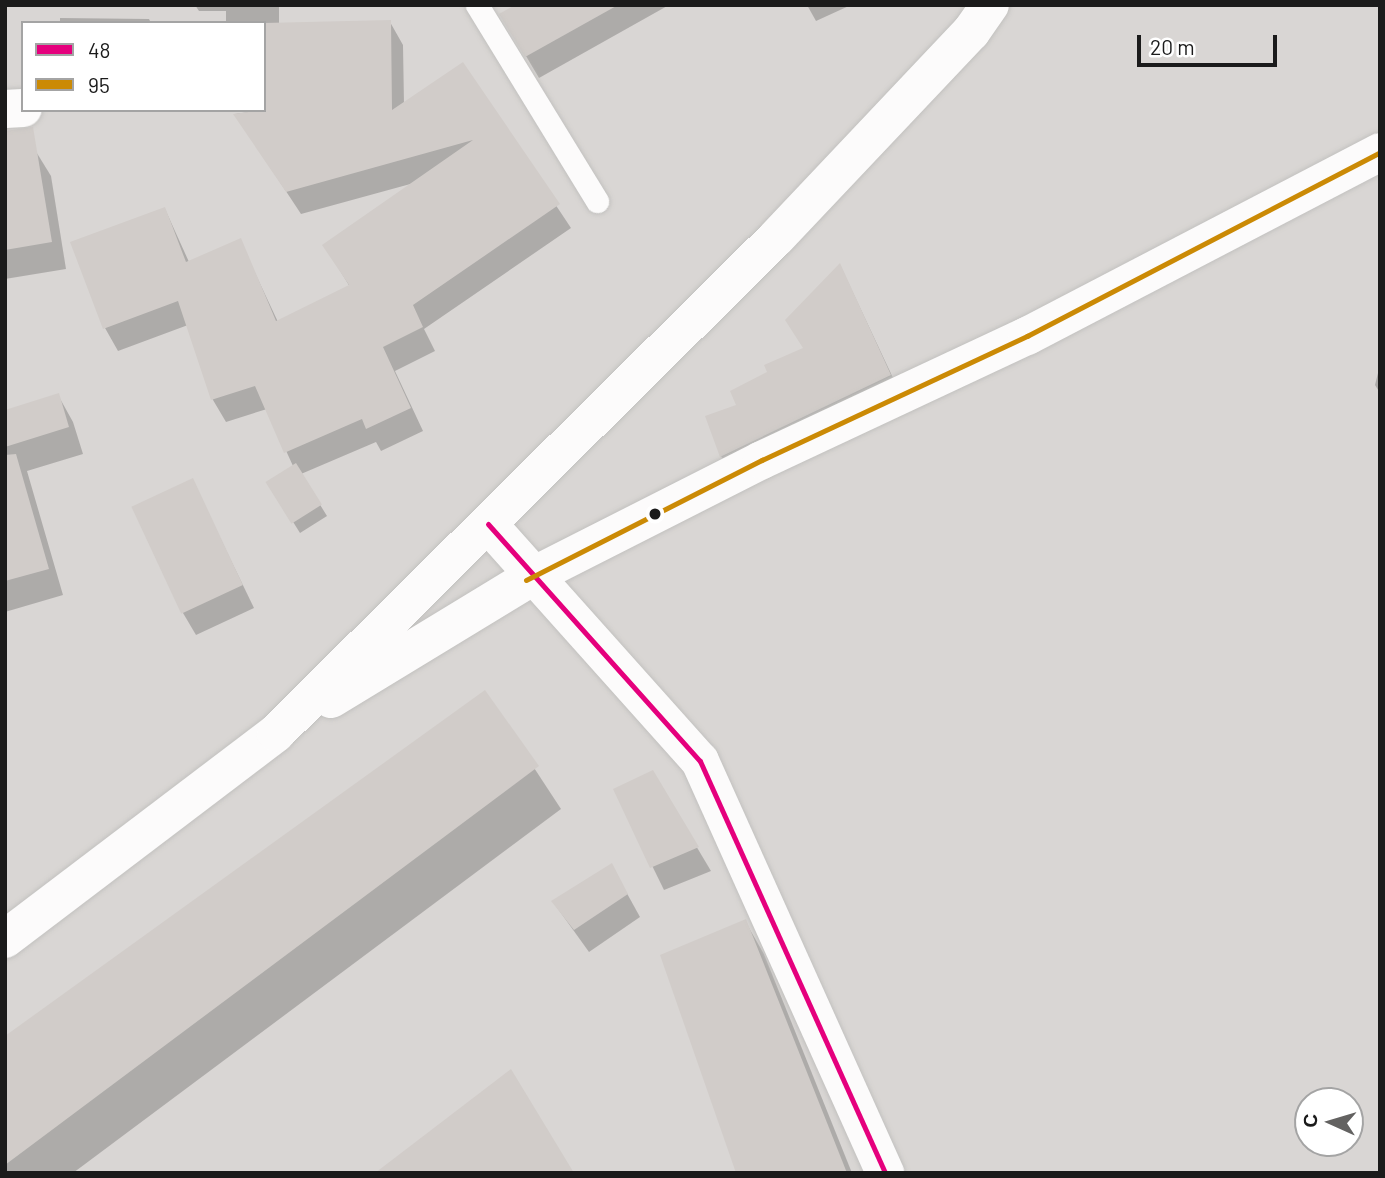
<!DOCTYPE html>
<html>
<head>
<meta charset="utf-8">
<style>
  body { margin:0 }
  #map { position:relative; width:1385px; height:1178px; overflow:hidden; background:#eae6e2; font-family:Barlow,sans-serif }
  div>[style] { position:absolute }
  .residential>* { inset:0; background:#d9d6d4 }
  .shadow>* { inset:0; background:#0003 }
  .building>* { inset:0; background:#d1ccc9; transform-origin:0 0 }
  .roads { filter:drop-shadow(0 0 2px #c2c1bf) drop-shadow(0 0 2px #c2c1bf) }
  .service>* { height:23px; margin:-11.5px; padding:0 11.5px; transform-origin:11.5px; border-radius:11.5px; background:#fcfbfb }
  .minor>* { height:38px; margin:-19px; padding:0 19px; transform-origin:19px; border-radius:19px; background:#fcfbfb }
  .tertiary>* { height:38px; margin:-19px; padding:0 19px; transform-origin:19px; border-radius:19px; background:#fcfbfb }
  .bus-1>* { height:5px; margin:-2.5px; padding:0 2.5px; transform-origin:2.5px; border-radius:2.5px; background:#e5007d }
  .bus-2>* { height:5px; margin:-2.5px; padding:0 2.5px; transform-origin:2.5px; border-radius:2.5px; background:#cb8a05 }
  .dots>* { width:19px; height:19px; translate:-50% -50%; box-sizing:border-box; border:4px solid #fff; border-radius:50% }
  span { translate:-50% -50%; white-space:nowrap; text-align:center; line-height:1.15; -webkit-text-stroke:5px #fff; paint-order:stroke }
  .frame { position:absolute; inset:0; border:7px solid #1b1b1b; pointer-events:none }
  .legend { position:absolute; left:21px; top:21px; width:245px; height:91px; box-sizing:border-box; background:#fff; border:2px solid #a4a4a4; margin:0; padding:9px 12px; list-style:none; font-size:21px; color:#1b1b1b }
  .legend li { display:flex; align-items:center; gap:14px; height:35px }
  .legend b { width:35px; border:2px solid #a4a4a4 }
  .north { position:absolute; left:1294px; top:1087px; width:70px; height:70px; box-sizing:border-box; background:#fff; border:2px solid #a4a4a4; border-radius:50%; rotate:274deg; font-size:19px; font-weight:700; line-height:28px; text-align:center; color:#1b1b1b }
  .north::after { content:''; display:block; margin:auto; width:24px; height:32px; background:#636261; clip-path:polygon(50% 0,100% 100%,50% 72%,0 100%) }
  .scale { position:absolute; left:1137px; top:35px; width:140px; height:32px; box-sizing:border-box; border:4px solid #1b1b1b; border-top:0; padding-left:9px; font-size:21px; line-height:24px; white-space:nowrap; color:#1b1b1b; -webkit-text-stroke:5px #fff; paint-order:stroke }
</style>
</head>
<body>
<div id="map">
  <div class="residential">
    <i style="clip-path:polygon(evenodd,5px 5px,1380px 5px,1380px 1173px,5px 1173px,5px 5px,23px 23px,264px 23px,264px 110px,23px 110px,23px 23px,5px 5px,1308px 1101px,1350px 1101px,1350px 1143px,1308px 1143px,1308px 1101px)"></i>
  </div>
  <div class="shadow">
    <i style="clip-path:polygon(195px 5px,279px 5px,279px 25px,390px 22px,403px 45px,404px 104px,462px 64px,571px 228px,424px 329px,435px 351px,395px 371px,423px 431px,381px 451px,376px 442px,301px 474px,327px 516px,300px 533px,275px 493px,293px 466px,267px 409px,226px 422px,213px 400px,188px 325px,118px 351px,105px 328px,165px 209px,189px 262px,240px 241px,278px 322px,350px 287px,325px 246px,414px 183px,301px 214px,235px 114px,264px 110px,264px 23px,226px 23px,226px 11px,199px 11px)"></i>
    <i style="clip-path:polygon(518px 5px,669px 5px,539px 78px,514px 36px)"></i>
    <i style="clip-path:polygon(807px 5px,851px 5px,816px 21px)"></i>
    <i style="clip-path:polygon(60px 18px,149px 19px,151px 23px,60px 23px)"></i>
    <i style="clip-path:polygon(35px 150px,51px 176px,66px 269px,5px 279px,5px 155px)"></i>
    <i style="clip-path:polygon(840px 265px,902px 397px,734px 478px,721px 456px,739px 406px,769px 373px,804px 350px)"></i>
    <i style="clip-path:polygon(1380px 365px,1380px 393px,1375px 385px)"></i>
    <i style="clip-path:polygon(58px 395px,73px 422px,83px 454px,27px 471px,63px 595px,5px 612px,5px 412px)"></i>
    <i style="clip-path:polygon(192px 480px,254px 608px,196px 635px,183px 613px)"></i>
    <i style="clip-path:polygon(485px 693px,561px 809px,73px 1173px,5px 1173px,5px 1038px)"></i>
    <i style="clip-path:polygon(652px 772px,711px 871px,664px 890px,615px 790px)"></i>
    <i style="clip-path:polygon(624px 888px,640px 917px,589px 952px,553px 902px)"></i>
    <i style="clip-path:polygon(745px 921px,764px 954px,852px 1173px,738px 1173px)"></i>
  </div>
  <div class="building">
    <i style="clip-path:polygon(515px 5px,618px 5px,525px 57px,499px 14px)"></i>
    <i style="clip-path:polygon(391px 20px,392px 110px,463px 62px,560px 204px,413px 305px,423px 327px,383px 347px,411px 408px,366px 429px,362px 419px,284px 453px,255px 386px,211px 400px,178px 301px,103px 329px,70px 242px,165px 207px,186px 262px,241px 238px,276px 321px,349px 285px,322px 245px,473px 140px,286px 192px,233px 114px,264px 110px,264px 23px)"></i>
    <i style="clip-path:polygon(33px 127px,52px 242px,5px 250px,5px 131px)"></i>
    <i style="clip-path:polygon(840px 263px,891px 375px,720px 457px,705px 416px,736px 405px,730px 391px,767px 372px,764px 365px,803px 348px,785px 320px)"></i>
    <i style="clip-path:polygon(59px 393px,69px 427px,5px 447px,5px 410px)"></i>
    <i style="clip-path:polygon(16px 454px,49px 569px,5px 581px,5px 455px)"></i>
    <i style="left:296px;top:463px;width:49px;height:36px;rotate:58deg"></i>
    <i style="left:193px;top:478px;width:118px;height:68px;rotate:65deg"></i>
    <i style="clip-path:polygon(485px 690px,539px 766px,5px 1165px,5px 1036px)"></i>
    <i style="clip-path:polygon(653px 770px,699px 847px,650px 868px,613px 789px)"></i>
    <i style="clip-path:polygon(612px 863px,628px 894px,574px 930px,551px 901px)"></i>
    <i style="clip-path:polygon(746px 919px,847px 1173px,736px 1173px,660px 955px)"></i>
    <i style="clip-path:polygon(511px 1069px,574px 1173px,375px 1173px)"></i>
  </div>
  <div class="roads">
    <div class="service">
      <i style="left:477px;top:5px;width:230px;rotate:58.5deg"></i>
    </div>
    <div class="minor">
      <i style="left:5px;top:109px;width:18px;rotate:-3deg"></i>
      <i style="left:535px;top:575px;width:254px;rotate:-26.9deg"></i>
      <i style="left:762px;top:460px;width:293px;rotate:-25.1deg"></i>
      <i style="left:1027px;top:336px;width:398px;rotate:-27.5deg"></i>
    </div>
    <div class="tertiary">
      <i style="left:488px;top:524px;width:318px;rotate:48.2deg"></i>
      <i style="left:700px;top:761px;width:452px;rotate:65.8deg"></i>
      <i style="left:331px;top:699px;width:239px;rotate:-31.3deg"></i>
      <i style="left:5px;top:939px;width:340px;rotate:-37.2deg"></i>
      <i style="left:276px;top:733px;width:704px;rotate:-44.71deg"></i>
      <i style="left:776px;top:238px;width:284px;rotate:-46.6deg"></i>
      <i style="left:971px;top:32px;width:33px;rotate:-55deg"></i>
    </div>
  </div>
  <div class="bus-1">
    <i style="left:488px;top:524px;width:318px;rotate:48.2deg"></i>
    <i style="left:700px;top:761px;width:452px;rotate:65.8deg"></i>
  </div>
  <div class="bus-2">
    <i style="left:526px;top:580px;width:265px;rotate:-27deg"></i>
    <i style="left:762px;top:460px;width:293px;rotate:-25.1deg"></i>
    <i style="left:1027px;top:336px;width:398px;rotate:-27.5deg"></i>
  </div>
  <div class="dots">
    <i style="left:655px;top:514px;background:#1b1b1b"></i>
  </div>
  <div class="frame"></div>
  <ul class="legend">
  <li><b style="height:9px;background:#e5007d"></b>48</li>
  <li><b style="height:9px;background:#cb8a05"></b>95</li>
  </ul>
  <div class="north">С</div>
  <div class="scale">20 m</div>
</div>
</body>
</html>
